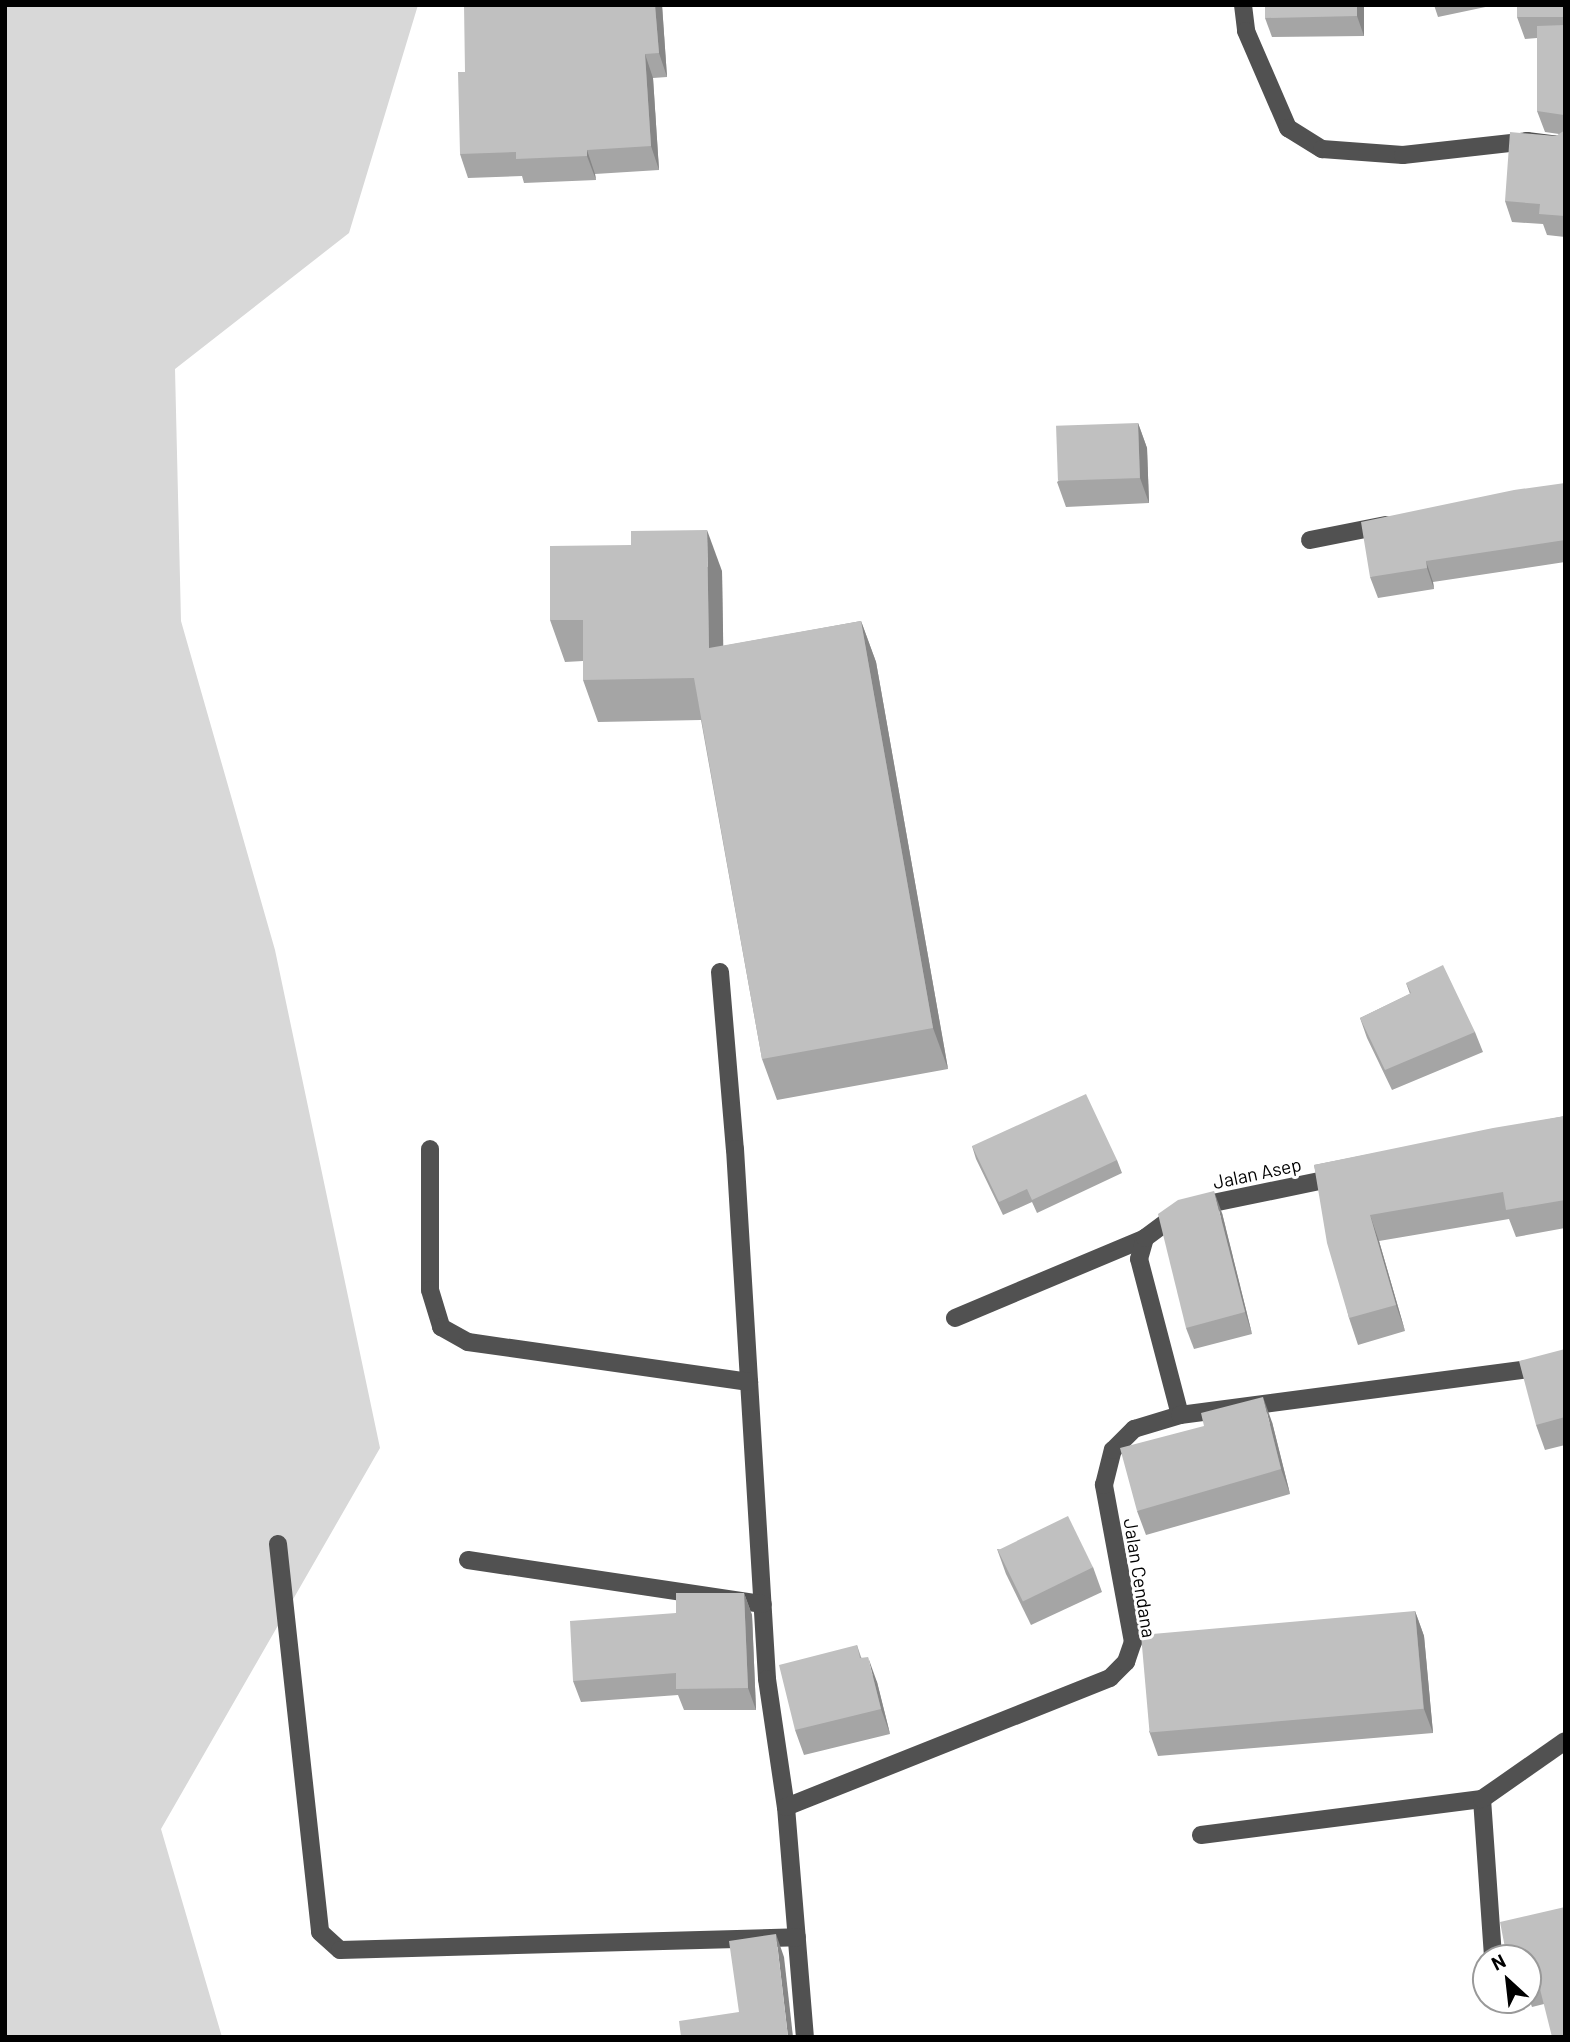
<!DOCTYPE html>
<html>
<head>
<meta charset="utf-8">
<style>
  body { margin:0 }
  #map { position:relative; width:1570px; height:2042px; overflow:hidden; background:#fff; font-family:Barlow,sans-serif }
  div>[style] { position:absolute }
  .green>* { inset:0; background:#d8d8d8 }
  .minor>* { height:18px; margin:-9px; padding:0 9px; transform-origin:9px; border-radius:9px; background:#515151 }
  .wall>* { inset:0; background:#a5a5a5 }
  .shaded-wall>* { inset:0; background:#868686 }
  .building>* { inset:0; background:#c0c0c0; transform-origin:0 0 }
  span { translate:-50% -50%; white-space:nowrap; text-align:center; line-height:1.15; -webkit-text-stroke:6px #fff; paint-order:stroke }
  .street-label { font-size:19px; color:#000 }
  .frame { position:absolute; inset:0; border:7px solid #000; pointer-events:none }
  .north { position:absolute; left:1472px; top:1944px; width:70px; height:70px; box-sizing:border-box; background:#fff; border:2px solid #999; border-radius:50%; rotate:333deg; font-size:19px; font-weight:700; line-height:28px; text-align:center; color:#000 }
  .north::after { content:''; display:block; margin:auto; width:24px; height:32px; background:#000; clip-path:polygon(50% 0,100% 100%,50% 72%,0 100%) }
</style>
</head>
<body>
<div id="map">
  <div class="green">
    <i style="clip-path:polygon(5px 5px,418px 5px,349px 233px,175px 369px,181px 621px,275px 950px,380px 1448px,161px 1829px,222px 2037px,5px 2037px)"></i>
  </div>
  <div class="minor">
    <i style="left:1243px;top:5px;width:26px;rotate:83deg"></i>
    <i style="left:1246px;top:31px;width:106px;rotate:66.6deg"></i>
    <i style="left:1288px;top:128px;width:40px;rotate:32deg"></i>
    <i style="left:1322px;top:149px;width:81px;rotate:4.2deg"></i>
    <i style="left:1403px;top:155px;width:125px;rotate:-6.4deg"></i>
    <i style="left:1527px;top:141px;width:38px;rotate:7deg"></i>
    <i style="left:1310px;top:540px;width:77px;rotate:-11.2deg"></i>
    <i style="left:720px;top:972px;width:178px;rotate:85.2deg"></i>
    <i style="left:735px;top:1149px;width:531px;rotate:86.54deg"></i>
    <i style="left:767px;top:1679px;width:129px;rotate:81.6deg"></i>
    <i style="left:786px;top:1807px;width:231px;rotate:85.3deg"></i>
    <i style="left:430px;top:1149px;width:141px;rotate:90deg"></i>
    <i style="left:430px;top:1290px;width:39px;rotate:73deg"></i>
    <i style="left:441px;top:1327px;width:31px;rotate:29deg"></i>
    <i style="left:468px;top:1342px;width:284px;rotate:8.1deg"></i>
    <i style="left:955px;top:1318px;width:206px;rotate:-22.8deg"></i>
    <i style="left:1180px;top:1415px;width:161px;rotate:-104.7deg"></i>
    <i style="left:1139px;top:1259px;width:22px;rotate:-74deg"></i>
    <i style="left:1145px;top:1238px;width:49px;rotate:-36.6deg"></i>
    <i style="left:1184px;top:1209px;width:158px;rotate:-11.7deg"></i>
    <i style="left:278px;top:1544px;width:390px;rotate:83.8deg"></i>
    <i style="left:320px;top:1932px;width:27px;rotate:42deg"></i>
    <i style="left:340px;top:1950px;width:457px;rotate:-1.6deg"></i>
    <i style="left:468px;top:1560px;width:298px;rotate:8.5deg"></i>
    <i style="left:1482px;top:1799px;width:159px;rotate:86deg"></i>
    <i style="left:786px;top:1807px;width:349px;rotate:-21.7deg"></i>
    <i style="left:1110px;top:1678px;width:23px;rotate:-45deg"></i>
    <i style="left:1126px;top:1662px;width:21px;rotate:-71deg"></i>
    <i style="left:1133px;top:1642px;width:160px;rotate:-100.5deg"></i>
    <i style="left:1104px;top:1485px;width:36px;rotate:-76deg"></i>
    <i style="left:1113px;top:1450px;width:30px;rotate:-45deg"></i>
    <i style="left:1134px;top:1429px;width:48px;rotate:-16.9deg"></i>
    <i style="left:1180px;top:1415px;width:388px;rotate:-7.5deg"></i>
    <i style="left:1201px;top:1835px;width:283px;rotate:-7.3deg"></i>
    <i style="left:1482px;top:1799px;width:101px;rotate:-34.9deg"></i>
  </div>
  <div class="wall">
    <i style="clip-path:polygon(662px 5px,667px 77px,653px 78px,659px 170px,595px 174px,596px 180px,524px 183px,522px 176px,468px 178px,460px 154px,465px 72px)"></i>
    <i style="clip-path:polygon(1265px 5px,1364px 5px,1364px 36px,1272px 37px,1265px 18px)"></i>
    <i style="clip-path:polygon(1434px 5px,1495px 5px,1438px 17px)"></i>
    <i style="clip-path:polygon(1565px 5px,1565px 237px,1547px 235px,1543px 224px,1512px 222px,1505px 201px,1559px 134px,1545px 132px,1537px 111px,1537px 38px,1525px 39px,1517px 17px)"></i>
    <i style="clip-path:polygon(1138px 423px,1147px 448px,1149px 503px,1066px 507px,1057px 482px)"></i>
    <i style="clip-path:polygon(1565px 483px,1565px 562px,1433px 582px,1434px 589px,1378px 598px,1370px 577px)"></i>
    <i style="clip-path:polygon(631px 545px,722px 571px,723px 646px,861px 621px,876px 662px,948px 1069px,777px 1100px,762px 1059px,701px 720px,598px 722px,583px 680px,583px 661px,565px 662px,550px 620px)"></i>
    <i style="clip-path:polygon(1406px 983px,1475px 1032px,1483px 1052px,1392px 1090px,1367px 1038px,1360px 1018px,1410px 994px)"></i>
    <i style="clip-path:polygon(1565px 1116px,1565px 1228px,1516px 1237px,1509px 1219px,1379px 1241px,1405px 1331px,1358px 1345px,1349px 1318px,1314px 1165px)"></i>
    <i style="clip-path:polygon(972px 1146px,1117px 1160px,1122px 1173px,1037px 1213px,1032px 1202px,1003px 1215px,976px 1159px)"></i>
    <i style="clip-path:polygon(1222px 1213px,1252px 1334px,1194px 1349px,1186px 1328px)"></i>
    <i style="clip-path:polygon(1565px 1349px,1565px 1445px,1545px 1450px,1536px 1425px)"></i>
    <i style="clip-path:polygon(1272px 1422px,1290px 1494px,1146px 1535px,1137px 1511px)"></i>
    <i style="clip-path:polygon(997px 1549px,1093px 1567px,1102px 1592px,1031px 1625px,1006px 1574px)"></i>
    <i style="clip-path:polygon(744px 1593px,752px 1615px,756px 1710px,684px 1710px,678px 1695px,581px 1702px,573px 1681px,676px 1613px)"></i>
    <i style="clip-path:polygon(1415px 1611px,1424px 1636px,1433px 1733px,1158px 1756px,1149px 1731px)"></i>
    <i style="clip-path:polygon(857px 1645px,861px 1657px,877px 1682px,890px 1734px,804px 1755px,795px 1730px)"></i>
    <i style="clip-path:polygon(1565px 1907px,1544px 2004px,1532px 2007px,1528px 1996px,1528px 1958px)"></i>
  </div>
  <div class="shaded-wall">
    <i style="clip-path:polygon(655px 5px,662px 5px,667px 77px,659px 53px)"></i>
    <i style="clip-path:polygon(1357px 5px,1364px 5px,1364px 36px,1357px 16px)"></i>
    <i style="clip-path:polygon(645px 54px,653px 78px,659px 170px,651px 146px)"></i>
    <i style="clip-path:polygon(587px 150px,595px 174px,596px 180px,587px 156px)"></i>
    <i style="clip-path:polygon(1138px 423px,1147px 448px,1149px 503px,1140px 478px)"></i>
    <i style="clip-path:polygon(707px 530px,722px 571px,724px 690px,709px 648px)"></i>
    <i style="clip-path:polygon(1426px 561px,1433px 582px,1434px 589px,1427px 568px)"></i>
    <i style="clip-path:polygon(861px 621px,876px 662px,948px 1069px,933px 1028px)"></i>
    <i style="clip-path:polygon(1214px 1191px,1222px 1213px,1252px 1334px,1245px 1312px)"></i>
    <i style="clip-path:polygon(1370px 1215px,1379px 1241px,1405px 1331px,1396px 1305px)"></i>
    <i style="clip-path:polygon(1263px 1397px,1272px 1422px,1290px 1494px,1281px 1469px)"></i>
    <i style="clip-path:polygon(744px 1593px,752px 1615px,756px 1710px,748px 1688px)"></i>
    <i style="clip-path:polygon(1415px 1611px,1424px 1636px,1433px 1733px,1424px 1709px)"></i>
    <i style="clip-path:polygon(868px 1657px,877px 1682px,890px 1734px,881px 1709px)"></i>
    <i style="clip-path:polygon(776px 1934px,784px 1957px,793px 2037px,788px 2037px)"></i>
  </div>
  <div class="building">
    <i style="clip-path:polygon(464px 5px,655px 5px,659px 53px,645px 54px,651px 146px,587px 150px,587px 156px,516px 159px,516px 152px,460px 154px,458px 72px,465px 72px)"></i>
    <i style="clip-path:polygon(1265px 5px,1357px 5px,1357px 16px,1265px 18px)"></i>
    <i style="left:1517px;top:5px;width:46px;height:12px"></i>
    <i style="clip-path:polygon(1565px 25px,1565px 118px,1564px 115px,1537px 111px,1537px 26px)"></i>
    <i style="clip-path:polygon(1565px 130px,1565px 216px,1539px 214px,1540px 204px,1505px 201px,1510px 132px,1556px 136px)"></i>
    <i style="left:1138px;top:423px;width:55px;height:82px;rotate:88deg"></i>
    <i style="clip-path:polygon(1565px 483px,1565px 540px,1426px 561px,1427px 568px,1370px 577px,1361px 522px,1514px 490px)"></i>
    <i style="clip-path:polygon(707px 530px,709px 648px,861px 621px,933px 1028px,762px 1059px,694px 678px,583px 680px,583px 620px,550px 620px,550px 546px,631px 545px,631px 531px)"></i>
    <i style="clip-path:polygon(1443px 965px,1475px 1032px,1385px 1070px,1360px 1018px,1411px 993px,1406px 983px)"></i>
    <i style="clip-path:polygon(1086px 1094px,1117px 1160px,1032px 1200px,1027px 1189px,999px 1202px,972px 1146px)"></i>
    <i style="clip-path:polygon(1565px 1116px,1565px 1200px,1506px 1210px,1503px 1192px,1370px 1215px,1396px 1305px,1349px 1318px,1327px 1243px,1314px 1165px,1493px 1128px)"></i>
    <i style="clip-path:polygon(1214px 1191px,1245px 1312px,1186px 1328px,1158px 1214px,1178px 1200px)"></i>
    <i style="clip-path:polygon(1565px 1349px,1565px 1417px,1536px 1425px,1519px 1361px)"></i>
    <i style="clip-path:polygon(1263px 1397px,1281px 1469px,1137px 1511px,1120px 1448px,1204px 1426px,1201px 1413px)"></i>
    <i style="left:1068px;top:1516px;width:57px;height:78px;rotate:64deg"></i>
    <i style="clip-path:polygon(676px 1593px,744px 1593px,748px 1688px,676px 1689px,676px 1673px,573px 1681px,570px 1621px,676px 1613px)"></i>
    <i style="left:1415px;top:1611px;width:98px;height:275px;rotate:85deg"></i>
    <i style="clip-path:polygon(857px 1645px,860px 1658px,868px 1657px,881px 1709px,795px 1730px,779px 1665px)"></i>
    <i style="clip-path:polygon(1565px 1907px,1565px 2037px,1552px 2037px,1538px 1981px,1528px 1983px,1528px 1958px,1507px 1958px,1500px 1922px)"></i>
    <i style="clip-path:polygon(776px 1934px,788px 2037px,681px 2037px,679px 2021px,739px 2012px,729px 1941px)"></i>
  </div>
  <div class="street-label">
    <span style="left:1257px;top:1173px;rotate:-12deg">Jalan Asep</span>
    <span style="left:1140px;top:1578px;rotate:81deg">Jalan Cendana</span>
  </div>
  <div class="frame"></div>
  <div class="north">N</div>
</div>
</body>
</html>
